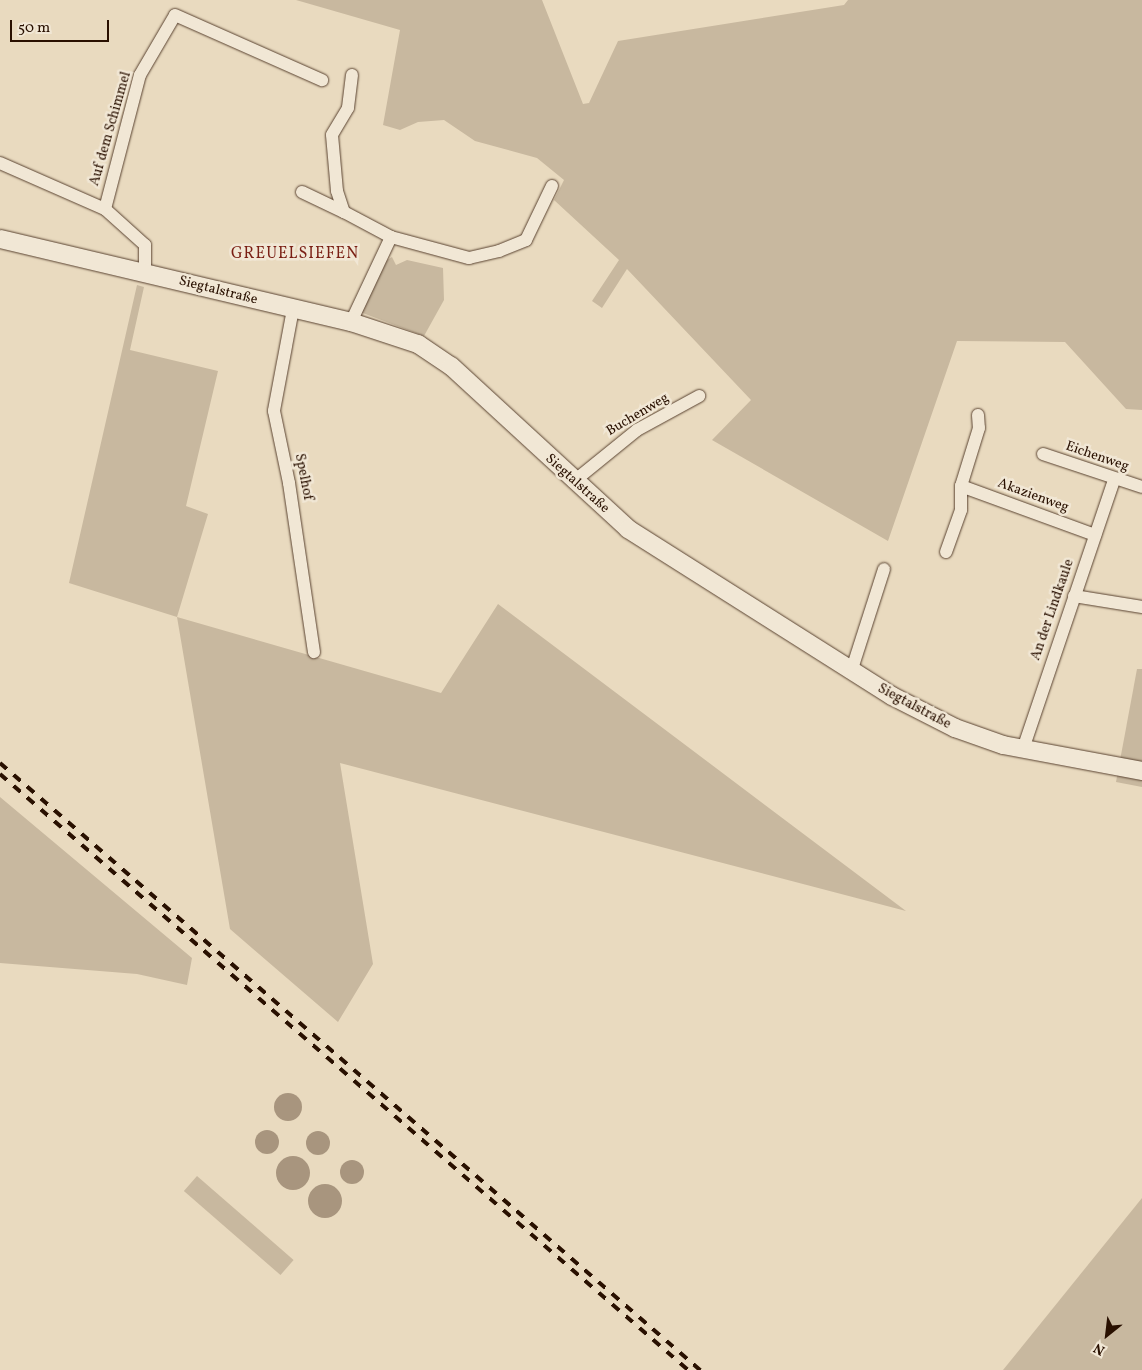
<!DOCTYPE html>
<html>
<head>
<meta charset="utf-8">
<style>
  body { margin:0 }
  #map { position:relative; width:1142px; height:1370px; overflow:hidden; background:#e9dabf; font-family:Vollkorn,serif }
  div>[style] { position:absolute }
  .green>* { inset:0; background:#c8b89f; transform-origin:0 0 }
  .water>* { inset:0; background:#a8957e }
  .round { border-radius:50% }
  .roads { filter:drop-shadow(0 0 1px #594230) drop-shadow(0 0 1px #594230) }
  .street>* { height:12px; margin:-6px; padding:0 6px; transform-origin:6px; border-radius:6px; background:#f1e7d5 }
  .secondary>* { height:18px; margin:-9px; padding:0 9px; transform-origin:9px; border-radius:9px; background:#f1e7d5 }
  .rail>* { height:4px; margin-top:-2px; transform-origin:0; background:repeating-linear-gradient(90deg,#291000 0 9px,transparent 0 18px) }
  span { translate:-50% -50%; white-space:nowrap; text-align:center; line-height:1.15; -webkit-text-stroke:5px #f1e7d5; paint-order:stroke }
  .street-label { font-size:14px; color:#291000 }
  .quarter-label { font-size:16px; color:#7a1f14; letter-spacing:1px }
  .north { position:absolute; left:1082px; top:1310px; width:50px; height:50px; -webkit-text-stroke:4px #f1e7d5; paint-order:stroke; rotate:209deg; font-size:14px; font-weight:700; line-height:20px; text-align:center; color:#291000 }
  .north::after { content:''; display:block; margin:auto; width:18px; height:22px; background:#291000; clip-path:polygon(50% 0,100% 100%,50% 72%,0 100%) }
  .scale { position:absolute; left:10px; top:20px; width:99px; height:22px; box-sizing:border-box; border:2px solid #291000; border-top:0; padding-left:6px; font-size:15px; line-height:18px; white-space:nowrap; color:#291000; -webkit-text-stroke:4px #f1e7d5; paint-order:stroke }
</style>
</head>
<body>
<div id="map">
  <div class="green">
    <i style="clip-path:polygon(296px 0,542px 0,583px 104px,589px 103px,618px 41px,844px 5px,848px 0,1142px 0,1142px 410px,1126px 409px,1065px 342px,957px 341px,888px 541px,712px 440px,751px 400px,627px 269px,602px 308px,592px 301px,619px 260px,554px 200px,564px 180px,537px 158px,475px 141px,444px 120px,418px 122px,400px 130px,383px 125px,400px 30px)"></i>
    <i style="clip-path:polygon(392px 257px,396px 265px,407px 260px,443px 268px,444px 300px,424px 336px,360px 312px,381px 264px)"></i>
    <i style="clip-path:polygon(137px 285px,144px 287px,130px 350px,218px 371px,186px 506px,208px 514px,177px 617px,441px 693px,498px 604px,906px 911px,340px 763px,373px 964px,338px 1022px,230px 929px,177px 617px,69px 583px)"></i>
    <i style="clip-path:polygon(1137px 669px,1142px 669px,1142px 787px,1116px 782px)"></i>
    <i style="clip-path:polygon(0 797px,192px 958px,187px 985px,137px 974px,0 963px)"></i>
    <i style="left:197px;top:1176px;width:128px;height:20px;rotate:41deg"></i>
    <i style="clip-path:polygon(1142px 1198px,1142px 1370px,1003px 1370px)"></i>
  </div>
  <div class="water">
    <i class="round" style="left:274px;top:1093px;width:28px;height:28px"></i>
    <i class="round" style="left:255px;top:1130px;width:24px;height:24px"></i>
    <i class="round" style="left:306px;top:1131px;width:24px;height:24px"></i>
    <i class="round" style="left:276px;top:1156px;width:34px;height:34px"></i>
    <i class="round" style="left:340px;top:1160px;width:24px;height:24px"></i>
    <i class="round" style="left:308px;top:1184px;width:34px;height:34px"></i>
  </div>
  <div class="roads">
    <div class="street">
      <i style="left:352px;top:75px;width:33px;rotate:97deg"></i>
      <i style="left:348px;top:108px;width:31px;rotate:121deg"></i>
      <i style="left:332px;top:135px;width:56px;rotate:84.9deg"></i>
      <i style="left:337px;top:191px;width:22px;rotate:72deg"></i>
      <i style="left:344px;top:212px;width:53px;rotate:28deg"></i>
      <i style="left:0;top:163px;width:115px;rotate:23.7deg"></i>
      <i style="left:105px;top:209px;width:54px;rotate:42deg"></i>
      <i style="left:145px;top:245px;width:28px;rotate:90deg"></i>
      <i style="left:302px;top:192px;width:47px;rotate:25.5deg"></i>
      <i style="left:105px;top:209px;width:138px;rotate:-75.4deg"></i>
      <i style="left:140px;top:75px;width:69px;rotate:-59.7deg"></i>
      <i style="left:175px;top:15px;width:161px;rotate:23.9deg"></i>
      <i style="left:293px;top:309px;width:104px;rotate:100.6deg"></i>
      <i style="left:274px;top:411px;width:74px;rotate:78.2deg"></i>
      <i style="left:289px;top:483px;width:171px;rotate:81.6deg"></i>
      <i style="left:351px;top:322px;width:94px;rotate:-64.8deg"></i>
      <i style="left:391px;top:237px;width:81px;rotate:15.1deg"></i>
      <i style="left:469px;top:258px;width:31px;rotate:-13deg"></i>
      <i style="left:499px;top:251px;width:29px;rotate:-22deg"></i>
      <i style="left:526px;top:240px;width:60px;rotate:-64.3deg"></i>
      <i style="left:978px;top:415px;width:13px;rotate:86deg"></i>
      <i style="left:979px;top:428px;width:61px;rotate:107.2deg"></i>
      <i style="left:961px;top:486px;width:143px;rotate:20.1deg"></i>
      <i style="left:1043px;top:454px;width:104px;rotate:18.4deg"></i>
      <i style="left:573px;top:482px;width:82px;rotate:-39.1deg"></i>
      <i style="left:637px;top:430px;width:71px;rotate:-28.7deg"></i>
      <i style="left:946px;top:552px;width:45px;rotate:-70.3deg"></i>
      <i style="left:961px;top:510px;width:24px;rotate:-90deg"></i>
      <i style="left:1074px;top:596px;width:69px;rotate:9.2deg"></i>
      <i style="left:851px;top:672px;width:108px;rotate:-72.2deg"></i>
      <i style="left:1023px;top:749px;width:284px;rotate:-71.3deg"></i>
    </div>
    <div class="secondary">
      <i style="left:0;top:239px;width:361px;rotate:13.3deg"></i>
      <i style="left:351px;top:322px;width:71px;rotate:18.2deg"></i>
      <i style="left:418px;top:344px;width:40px;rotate:34deg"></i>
      <i style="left:451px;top:366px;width:241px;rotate:42.6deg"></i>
      <i style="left:628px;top:529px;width:312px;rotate:32.3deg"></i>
      <i style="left:892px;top:696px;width:71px;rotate:26.9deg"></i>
      <i style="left:955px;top:728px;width:51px;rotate:19.5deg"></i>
      <i style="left:1003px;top:745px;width:141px;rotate:10.6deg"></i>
    </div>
  </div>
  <div class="rail">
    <i style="left:0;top:763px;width:927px;rotate:40.93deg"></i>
    <i style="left:0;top:774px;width:910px;rotate:40.9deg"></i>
  </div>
  <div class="street-label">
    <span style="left:111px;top:129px;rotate:-74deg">Auf dem Schimmel</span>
    <span style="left:218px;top:291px;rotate:14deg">Siegtalstraße</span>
    <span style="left:638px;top:415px;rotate:-31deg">Buchenweg</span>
    <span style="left:1097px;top:457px;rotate:19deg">Eichenweg</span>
    <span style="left:303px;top:477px;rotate:79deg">Spelhof</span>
    <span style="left:577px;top:484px;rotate:42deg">Siegtalstraße</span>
    <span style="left:1033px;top:496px;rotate:20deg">Akazienweg</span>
    <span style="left:1053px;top:610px;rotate:-71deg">An der Lindkaule</span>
    <span style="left:914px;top:707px;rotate:28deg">Siegtalstraße</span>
  </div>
  <div class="quarter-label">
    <span style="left:295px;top:254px">GREUELSIEFEN</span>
  </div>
  <div class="north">N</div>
  <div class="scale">50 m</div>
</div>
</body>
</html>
